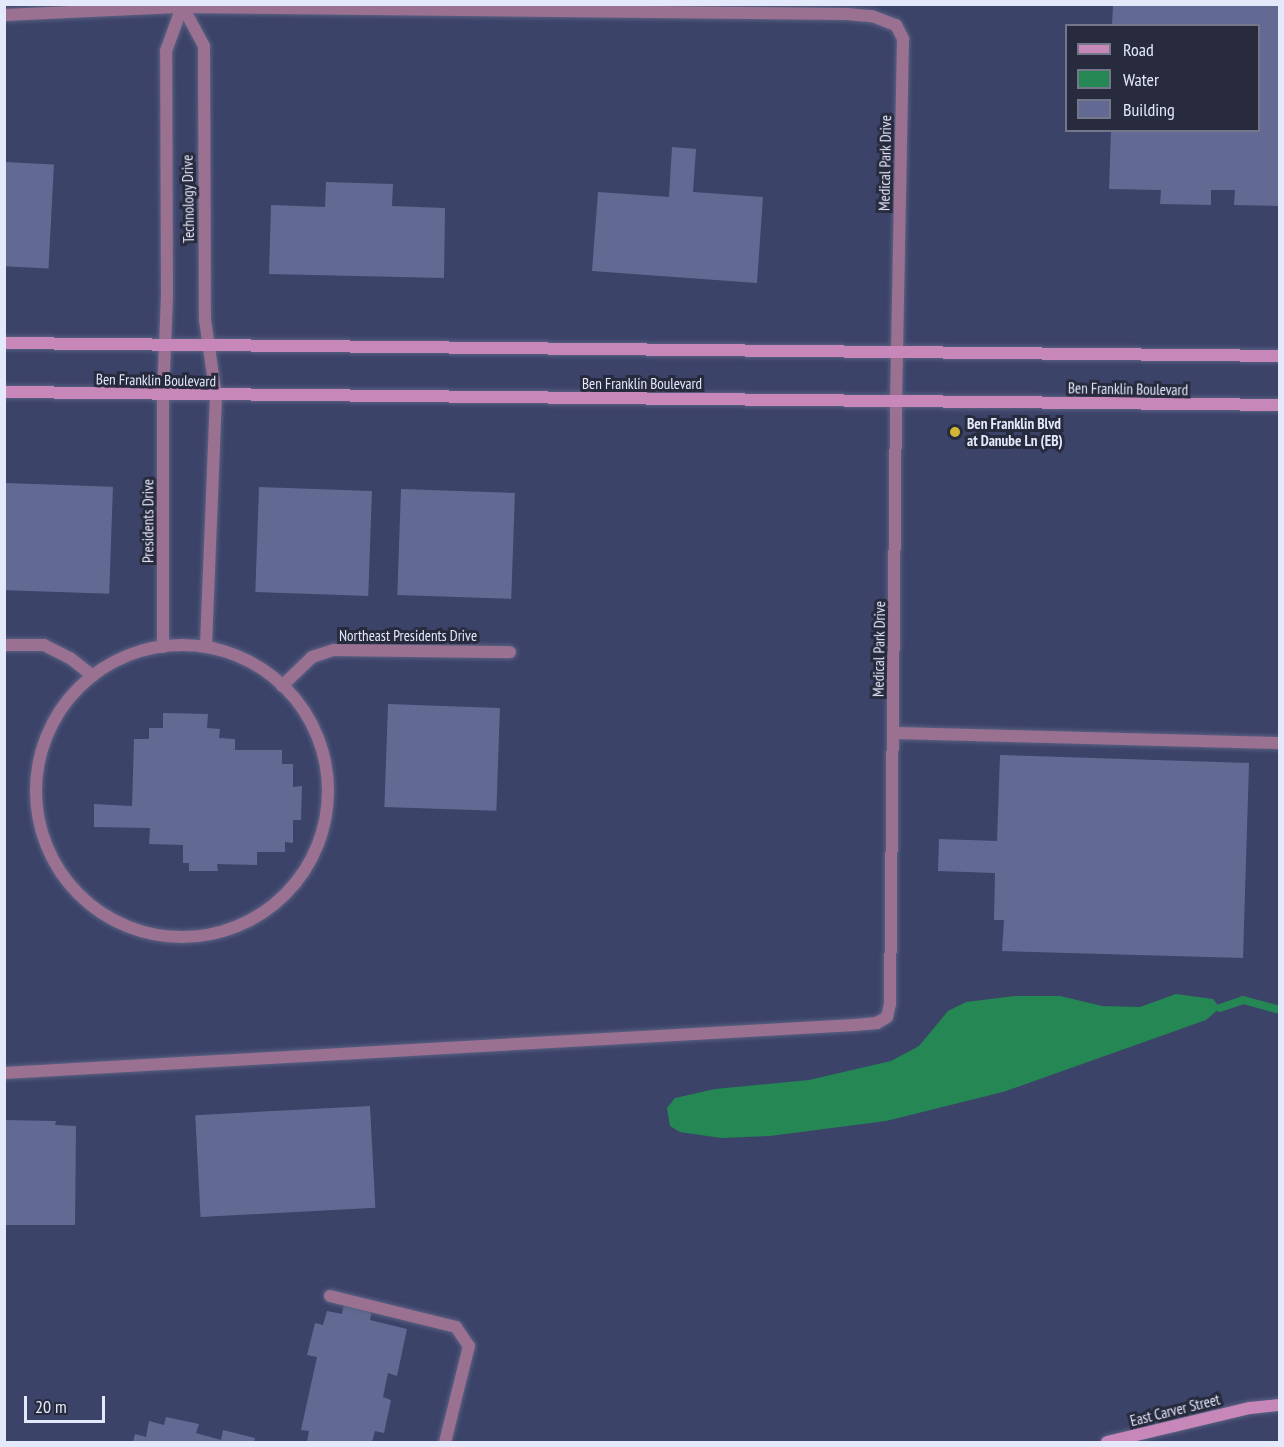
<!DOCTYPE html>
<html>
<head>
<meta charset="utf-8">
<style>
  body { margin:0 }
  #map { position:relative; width:1284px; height:1447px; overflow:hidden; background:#3c4369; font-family:"PT Sans Narrow",sans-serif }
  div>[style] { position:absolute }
  .water>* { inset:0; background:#258753 }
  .stream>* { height:8px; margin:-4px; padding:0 4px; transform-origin:4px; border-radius:4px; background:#258753 }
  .building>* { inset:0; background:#626a93; transform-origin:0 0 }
  .roads { filter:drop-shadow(0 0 2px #5a6183) drop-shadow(0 0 2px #5a6183) }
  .lane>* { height:12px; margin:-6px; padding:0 6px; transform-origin:6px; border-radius:6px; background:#9a7190 }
  .street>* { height:12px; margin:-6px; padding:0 6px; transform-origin:6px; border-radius:6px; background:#9a7190 }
  .street>.ring { margin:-6px; padding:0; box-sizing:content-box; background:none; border:12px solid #9a7190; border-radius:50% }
  .secondary>* { height:12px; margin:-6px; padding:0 6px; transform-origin:6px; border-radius:6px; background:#c787b8 }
  .dots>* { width:16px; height:16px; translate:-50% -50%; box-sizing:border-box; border:3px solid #282b3d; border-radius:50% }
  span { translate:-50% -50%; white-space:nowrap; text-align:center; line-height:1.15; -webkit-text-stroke:6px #282b3d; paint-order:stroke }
  .street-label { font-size:15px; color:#e4e8fb }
  .poi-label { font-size:15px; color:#e4e8fb; font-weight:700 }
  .left { translate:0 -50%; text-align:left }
  .frame { position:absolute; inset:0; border:6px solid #e4e8fb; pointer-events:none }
  .legend { position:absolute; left:1065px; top:24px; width:195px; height:108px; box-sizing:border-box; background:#282b3d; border:2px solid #737789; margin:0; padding:8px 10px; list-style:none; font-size:18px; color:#e4e8fb }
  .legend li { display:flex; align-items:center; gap:12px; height:30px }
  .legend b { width:30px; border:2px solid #737789 }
  .scale { position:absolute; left:24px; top:1396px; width:81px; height:27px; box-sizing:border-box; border:3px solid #e4e8fb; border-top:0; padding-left:8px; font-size:18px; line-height:21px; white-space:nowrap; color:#e4e8fb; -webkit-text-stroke:4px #282b3d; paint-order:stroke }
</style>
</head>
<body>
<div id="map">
  <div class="water">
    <i style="clip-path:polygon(1176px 994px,1213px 999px,1220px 1008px,1206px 1020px,1003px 1092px,886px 1121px,770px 1136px,721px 1138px,680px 1132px,670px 1126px,667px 1108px,675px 1098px,715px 1089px,809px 1080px,891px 1061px,919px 1046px,948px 1011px,966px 1002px,1014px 996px,1060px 996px,1102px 1006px,1140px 1007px)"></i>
  </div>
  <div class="stream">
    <i style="left:1220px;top:1008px;width:24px;rotate:-19deg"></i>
    <i style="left:1243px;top:1000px;width:38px;rotate:15deg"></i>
  </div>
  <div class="building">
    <i style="clip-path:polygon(1113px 4px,1280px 4px,1280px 206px,1234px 205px,1235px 190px,1211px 190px,1211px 205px,1160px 204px,1161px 190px,1109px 189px,1111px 130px,1258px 130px,1258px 26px,1112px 26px)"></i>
    <i style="clip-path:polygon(672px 147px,696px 149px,693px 192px,763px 197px,757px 283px,592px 271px,598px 192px,669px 197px)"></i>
    <i style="left:4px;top:162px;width:50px;height:104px;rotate:3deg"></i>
    <i style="clip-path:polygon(326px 182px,393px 184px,392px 206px,445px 208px,444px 278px,269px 274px,271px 205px,325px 207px)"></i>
    <i style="left:4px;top:483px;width:109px;height:107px;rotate:2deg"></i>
    <i style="left:259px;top:487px;width:113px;height:105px;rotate:2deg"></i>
    <i style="left:401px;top:489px;width:114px;height:106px;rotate:2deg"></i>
    <i style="left:388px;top:704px;width:112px;height:103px;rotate:2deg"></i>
    <i style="clip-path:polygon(163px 713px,208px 714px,207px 728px,220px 729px,219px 738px,235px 739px,235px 750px,282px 750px,282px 764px,293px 764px,293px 787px,302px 786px,301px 820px,293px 820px,293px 843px,285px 842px,285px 852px,257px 852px,257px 865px,217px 864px,218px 871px,189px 871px,189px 863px,183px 863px,183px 845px,149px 844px,150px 828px,94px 827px,94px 804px,132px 806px,134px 739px,149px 739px,149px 728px,163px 728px)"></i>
    <i style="clip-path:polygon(1000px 755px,1249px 763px,1243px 958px,1002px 951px,1004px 920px,994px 920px,995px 873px,938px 871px,939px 839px,997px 841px)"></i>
    <i style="left:370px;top:1106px;width:102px;height:175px;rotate:87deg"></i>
    <i style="clip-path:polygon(4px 1120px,56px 1121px,55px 1125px,76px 1126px,75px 1225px,4px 1225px)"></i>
    <i style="clip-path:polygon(344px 1303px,372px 1309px,370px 1320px,407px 1329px,397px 1376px,388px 1373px,383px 1397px,391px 1400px,384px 1433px,375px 1431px,372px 1442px,307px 1442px,309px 1431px,301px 1430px,317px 1357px,307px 1355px,315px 1323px,323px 1325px,327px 1311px,342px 1314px)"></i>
    <i style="clip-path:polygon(166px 1417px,199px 1424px,196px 1433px,221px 1440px,223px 1430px,255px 1438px,254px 1442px,133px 1442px,135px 1434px,146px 1437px,149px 1421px,164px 1425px)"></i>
  </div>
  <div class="roads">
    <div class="lane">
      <i style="left:893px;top:733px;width:387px;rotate:1.5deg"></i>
      <i style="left:4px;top:1073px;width:852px;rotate:-3.23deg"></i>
      <i style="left:855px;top:1025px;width:22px;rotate:-5deg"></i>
      <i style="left:877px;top:1023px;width:12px;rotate:-31deg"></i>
      <i style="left:887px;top:1017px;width:13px;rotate:-77deg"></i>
      <i style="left:890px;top:1004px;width:603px;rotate:-89.43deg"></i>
      <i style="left:330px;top:1296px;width:130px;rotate:13.8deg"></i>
      <i style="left:456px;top:1327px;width:23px;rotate:56deg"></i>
      <i style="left:469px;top:1346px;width:99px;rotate:104deg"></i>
    </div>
    <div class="street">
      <i style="left:183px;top:7px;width:44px;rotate:61.7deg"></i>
      <i style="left:204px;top:46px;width:274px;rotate:89.8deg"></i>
      <i style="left:205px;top:320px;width:77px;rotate:81.8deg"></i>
      <i style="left:216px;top:396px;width:251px;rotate:92.3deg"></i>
      <i style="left:4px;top:15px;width:179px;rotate:-2.6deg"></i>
      <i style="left:183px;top:7px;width:664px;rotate:0.6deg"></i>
      <i style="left:847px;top:14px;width:25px;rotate:5deg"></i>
      <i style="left:872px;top:16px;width:26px;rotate:21deg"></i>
      <i style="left:896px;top:25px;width:16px;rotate:63deg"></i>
      <i style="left:903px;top:39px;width:362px;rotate:91.1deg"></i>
      <i style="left:4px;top:645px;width:40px"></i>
      <i style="left:44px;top:645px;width:29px;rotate:27deg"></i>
      <i style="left:70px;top:658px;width:29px;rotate:38deg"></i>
      <i class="ring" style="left:36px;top:645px;width:280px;height:280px"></i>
      <i style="left:163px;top:647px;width:252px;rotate:-90deg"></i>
      <i style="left:163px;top:395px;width:98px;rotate:-87.7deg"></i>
      <i style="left:167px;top:297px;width:246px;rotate:-90.2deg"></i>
      <i style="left:166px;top:51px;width:50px;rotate:-70.1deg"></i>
      <i style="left:282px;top:686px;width:42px;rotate:-44deg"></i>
      <i style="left:312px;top:657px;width:23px;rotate:-18deg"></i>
      <i style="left:334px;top:650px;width:176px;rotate:0.7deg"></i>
    </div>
    <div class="secondary">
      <i style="left:4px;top:343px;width:1276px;rotate:0.58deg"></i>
      <i style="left:4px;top:392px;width:1276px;rotate:0.58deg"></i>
      <i style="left:1107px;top:1442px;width:147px;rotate:-13.4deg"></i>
      <i style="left:1250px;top:1408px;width:30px;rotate:-6deg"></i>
    </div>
  </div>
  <div class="dots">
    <i style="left:955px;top:432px;background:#d4b635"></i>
  </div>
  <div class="street-label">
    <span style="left:885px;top:163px;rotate:-89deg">Medical Park Drive</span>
    <span style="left:188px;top:199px;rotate:-91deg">Technology Drive</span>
    <span style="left:156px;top:380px;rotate:1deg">Ben Franklin Boulevard</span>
    <span style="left:642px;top:384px">Ben Franklin Boulevard</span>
    <span style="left:1128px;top:389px;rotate:1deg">Ben Franklin Boulevard</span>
    <span style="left:148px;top:521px;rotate:-90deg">Presidents Drive</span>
    <span style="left:408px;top:636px">Northeast Presidents Drive</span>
    <span style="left:879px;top:649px;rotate:-89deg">Medical Park Drive</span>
    <span style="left:1175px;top:1410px;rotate:-14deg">East Carver Street</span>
  </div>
  <div class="poi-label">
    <span class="left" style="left:967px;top:432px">Ben Franklin Blvd<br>at Danube Ln (EB)</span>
  </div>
  <div class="frame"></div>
  <ul class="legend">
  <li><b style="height:8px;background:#c787b8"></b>Road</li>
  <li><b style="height:16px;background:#258753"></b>Water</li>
  <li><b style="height:16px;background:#626a93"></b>Building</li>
  </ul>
  <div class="scale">20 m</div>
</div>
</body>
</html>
